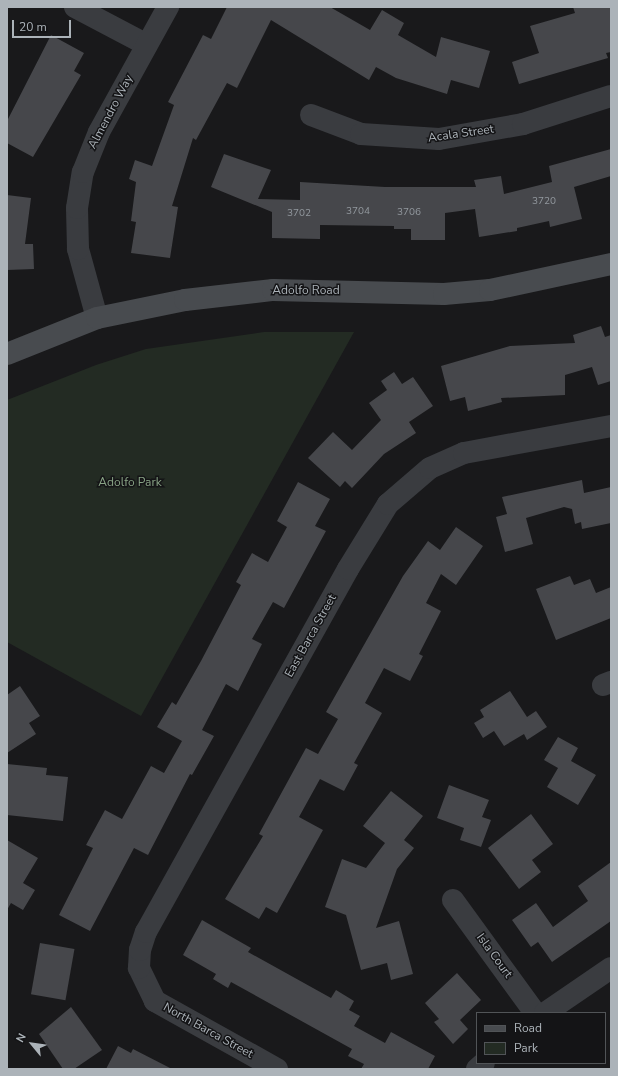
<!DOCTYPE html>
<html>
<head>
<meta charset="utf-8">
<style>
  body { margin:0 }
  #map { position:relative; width:618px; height:1076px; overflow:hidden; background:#19191b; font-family:"Nunito Sans",sans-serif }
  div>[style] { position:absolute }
  .green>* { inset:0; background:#232b23 }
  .building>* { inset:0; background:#46474b; transform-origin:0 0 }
  .street>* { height:22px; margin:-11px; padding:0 11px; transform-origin:11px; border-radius:11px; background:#3a3c40 }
  .secondary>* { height:22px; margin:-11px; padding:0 11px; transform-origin:11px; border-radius:11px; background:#484b4f }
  span { translate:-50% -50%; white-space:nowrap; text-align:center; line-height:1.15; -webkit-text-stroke:3px #141416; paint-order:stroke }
  .number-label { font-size:10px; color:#92989e }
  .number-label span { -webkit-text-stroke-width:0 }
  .street-label { font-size:12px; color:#acb3b9 }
  .park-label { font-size:12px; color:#88a385 }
  .frame { position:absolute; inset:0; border:8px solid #acb3b9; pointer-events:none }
  .legend { position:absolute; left:476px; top:1012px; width:130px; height:52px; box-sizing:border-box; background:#141416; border:1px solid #515457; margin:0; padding:5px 7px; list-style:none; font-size:12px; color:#acb3b9 }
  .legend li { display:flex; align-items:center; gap:8px; height:20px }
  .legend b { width:20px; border:1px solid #515457 }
  .north { position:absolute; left:12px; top:1024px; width:40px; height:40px; -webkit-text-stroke:3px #141416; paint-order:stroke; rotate:299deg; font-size:11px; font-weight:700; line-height:16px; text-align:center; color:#acb3b9 }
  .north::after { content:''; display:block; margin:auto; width:14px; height:18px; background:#acb3b9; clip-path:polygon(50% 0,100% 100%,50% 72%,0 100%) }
  .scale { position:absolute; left:12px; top:20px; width:59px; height:18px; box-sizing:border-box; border:2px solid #acb3b9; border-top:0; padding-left:5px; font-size:12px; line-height:14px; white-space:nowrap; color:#acb3b9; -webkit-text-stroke:3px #141416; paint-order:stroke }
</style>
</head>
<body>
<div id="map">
  <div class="green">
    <i style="clip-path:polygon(264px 332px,354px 332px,141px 716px,7px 642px,7px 400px,96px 365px,146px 349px)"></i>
  </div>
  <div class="building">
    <i style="clip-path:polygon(227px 7px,330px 7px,370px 30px,382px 10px,404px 23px,398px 35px,436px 57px,441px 37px,490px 51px,479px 88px,451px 80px,447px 94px,396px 78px,376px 67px,369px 80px,271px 20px,237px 88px,227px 83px,196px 140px,193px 138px,172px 206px,178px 207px,170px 258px,131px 253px,136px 222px,131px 221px,136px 182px,129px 179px,135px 160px,152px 166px,174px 105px,168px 102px,203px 35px,211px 39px)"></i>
    <i style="clip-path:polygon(573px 7px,611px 7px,611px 52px,606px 53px,608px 58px,519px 84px,512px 62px,539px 53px,530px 26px,575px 13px)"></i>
    <i style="clip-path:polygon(51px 35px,84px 53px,74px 71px,81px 75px,33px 157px,7px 143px,7px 121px)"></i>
    <i style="clip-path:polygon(611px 149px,611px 176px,574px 187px,582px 219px,550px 227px,549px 221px,517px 228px,517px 231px,479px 237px,475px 209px,445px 213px,445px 240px,411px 240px,411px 229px,394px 229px,394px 226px,320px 225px,320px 239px,272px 238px,272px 212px,211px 187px,224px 154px,271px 170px,258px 199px,300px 200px,300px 182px,385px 187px,476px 187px,474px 180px,501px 176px,504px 194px,552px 182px,549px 166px)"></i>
    <i style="clip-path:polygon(7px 195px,31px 198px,25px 244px,33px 244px,34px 269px,7px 270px)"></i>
    <i style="clip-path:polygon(601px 326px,605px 337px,611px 335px,611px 381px,598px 385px,592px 367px,565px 375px,565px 395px,501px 398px,502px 402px,468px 411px,465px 397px,450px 401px,441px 366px,510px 346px,575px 343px,573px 335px)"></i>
    <i style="clip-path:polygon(394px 372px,402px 384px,413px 377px,433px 406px,409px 422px,416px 433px,384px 454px,352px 488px,345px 481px,340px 487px,308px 458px,333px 432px,352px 450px,381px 420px,369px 403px,387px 390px,381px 381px)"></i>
    <i style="clip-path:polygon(582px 480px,584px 493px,611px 487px,611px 523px,582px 529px,581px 522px,575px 524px,572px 509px,564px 507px,526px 518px,533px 544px,505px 552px,496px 517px,507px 514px,502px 497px)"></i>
    <i style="clip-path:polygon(298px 482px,330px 499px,315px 526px,326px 531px,284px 608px,273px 602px,252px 639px,262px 644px,238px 691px,226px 684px,202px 730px,214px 736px,192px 775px,190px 774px,148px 855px,134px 848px,90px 931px,59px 915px,93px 848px,86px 845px,105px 810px,122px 819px,151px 766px,164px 773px,182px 741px,157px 727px,172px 702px,176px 705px,201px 661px,241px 585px,236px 582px,252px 553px,268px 562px,287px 527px,277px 521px)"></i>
    <i style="clip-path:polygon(456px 527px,483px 546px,456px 585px,441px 574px,426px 603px,441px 611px,419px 654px,423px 656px,410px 681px,384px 668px,365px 703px,382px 713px,354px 763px,358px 765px,344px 791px,320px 779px,299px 817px,323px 830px,277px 913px,266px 907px,259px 919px,225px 899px,263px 836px,259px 834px,306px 748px,318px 754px,338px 719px,326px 712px,403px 576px,428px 541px,440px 550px)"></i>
    <i style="clip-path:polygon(570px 576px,574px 585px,590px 579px,596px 593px,611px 587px,611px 618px,556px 640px,536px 589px)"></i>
    <i style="clip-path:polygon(20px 686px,40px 716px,29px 723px,36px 734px,7px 753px,7px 695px)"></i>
    <i style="clip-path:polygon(510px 691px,527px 717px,536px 711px,547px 727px,527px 740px,524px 734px,504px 746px,494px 731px,483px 738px,474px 723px,484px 717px,480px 710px)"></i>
    <i style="clip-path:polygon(558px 737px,578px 748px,571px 761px,596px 775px,578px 805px,547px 787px,558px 768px,544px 760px)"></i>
    <i style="clip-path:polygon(7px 764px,47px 768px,46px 775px,68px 777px,63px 821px,7px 815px)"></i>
    <i style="clip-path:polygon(449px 785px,489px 800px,482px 817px,491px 820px,481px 847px,460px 840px,464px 828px,437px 818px)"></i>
    <i style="clip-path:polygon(391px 791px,423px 816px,404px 840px,414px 848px,397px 869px,376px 928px,399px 921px,413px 974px,391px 980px,387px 963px,361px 970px,346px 915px,325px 907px,342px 859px,366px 868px,385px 843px,363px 826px)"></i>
    <i style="clip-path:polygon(531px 814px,553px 844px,532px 860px,541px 872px,519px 889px,488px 848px)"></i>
    <i style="clip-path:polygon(7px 840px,38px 858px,23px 883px,35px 890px,23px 910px,11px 903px,7px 910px)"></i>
    <i style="clip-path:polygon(611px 862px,611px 921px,552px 962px,538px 942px,531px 947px,512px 920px,536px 903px,553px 927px,588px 901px,578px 886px)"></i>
    <i style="clip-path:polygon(202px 920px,251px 948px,248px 952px,331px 998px,336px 990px,354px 1001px,349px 1010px,360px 1016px,354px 1026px,385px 1043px,391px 1032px,435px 1056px,428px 1069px,361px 1069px,364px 1064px,348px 1056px,352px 1049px,231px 982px,228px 988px,213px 979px,216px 974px,183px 955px)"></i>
    <i style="left:40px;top:943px;width:35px;height:52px;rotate:10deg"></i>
    <i style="clip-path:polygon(457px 973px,481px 1000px,460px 1020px,468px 1029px,453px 1044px,434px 1022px,439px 1019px,425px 1003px)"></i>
    <i style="clip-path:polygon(71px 1007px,102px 1050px,74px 1069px,63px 1069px,39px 1034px)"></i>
    <i style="clip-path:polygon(118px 1046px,131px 1053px,133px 1049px,172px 1069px,106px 1069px)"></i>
  </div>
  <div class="street">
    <i style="left:75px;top:7px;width:81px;rotate:27.8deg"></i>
    <i style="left:311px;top:115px;width:53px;rotate:20.8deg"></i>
    <i style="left:361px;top:134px;width:78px;rotate:3.7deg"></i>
    <i style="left:439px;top:139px;width:85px;rotate:-10.1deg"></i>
    <i style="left:523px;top:124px;width:92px;rotate:-17.7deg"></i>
    <i style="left:97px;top:318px;width:72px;rotate:-105.4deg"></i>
    <i style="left:78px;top:249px;width:41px;rotate:-91.4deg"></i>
    <i style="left:77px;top:208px;width:36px;rotate:-81deg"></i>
    <i style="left:83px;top:172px;width:43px;rotate:-68.2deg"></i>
    <i style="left:99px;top:132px;width:143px;rotate:-61.1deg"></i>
    <i style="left:603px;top:685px;width:9px;rotate:-21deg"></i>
    <i style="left:453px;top:900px;width:140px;rotate:54deg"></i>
    <i style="left:545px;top:1013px;width:80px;rotate:-34.3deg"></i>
    <i style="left:277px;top:1069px;width:140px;rotate:-150.9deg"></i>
    <i style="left:155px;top:1001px;width:37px;rotate:-116deg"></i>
    <i style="left:139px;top:968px;width:18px;rotate:-87deg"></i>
    <i style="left:140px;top:950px;width:19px;rotate:-72deg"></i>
    <i style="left:146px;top:932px;width:415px;rotate:-60.9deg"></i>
    <i style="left:348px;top:569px;width:76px;rotate:-58.4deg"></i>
    <i style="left:388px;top:504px;width:55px;rotate:-40.6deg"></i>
    <i style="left:430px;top:468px;width:37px;rotate:-24deg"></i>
    <i style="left:464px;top:453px;width:149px;rotate:-10.4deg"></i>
    <i style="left:477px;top:1069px;width:9px;rotate:-41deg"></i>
  </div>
  <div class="secondary">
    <i style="left:7px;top:354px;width:97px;rotate:-21.8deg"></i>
    <i style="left:97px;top:318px;width:90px;rotate:-11.6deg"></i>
    <i style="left:185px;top:300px;width:89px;rotate:-6.5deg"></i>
    <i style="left:273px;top:290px;width:171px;rotate:1.3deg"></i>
    <i style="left:444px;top:294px;width:46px;rotate:-5deg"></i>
    <i style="left:490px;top:290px;width:124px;rotate:-12.1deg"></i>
  </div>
  <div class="number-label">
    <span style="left:544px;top:202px">3720</span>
    <span style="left:358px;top:212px">3704</span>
    <span style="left:409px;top:213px">3706</span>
    <span style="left:299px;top:214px">3702</span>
  </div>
  <div class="street-label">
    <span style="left:111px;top:112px;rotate:-62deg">Almendro Way</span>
    <span style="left:461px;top:134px;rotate:-8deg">Acala Street</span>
    <span style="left:306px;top:291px">Adolfo Road</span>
    <span style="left:311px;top:636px;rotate:-61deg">East Barca Street</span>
    <span style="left:494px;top:956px;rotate:54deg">Isla Court</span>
    <span style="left:208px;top:1031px;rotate:29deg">North Barca Street</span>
  </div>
  <div class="park-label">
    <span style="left:130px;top:483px">Adolfo Park</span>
  </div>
  <div class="frame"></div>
  <ul class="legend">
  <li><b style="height:5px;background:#484b4f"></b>Road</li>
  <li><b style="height:11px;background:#232b23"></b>Park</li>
  </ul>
  <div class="north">N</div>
  <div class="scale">20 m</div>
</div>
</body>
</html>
